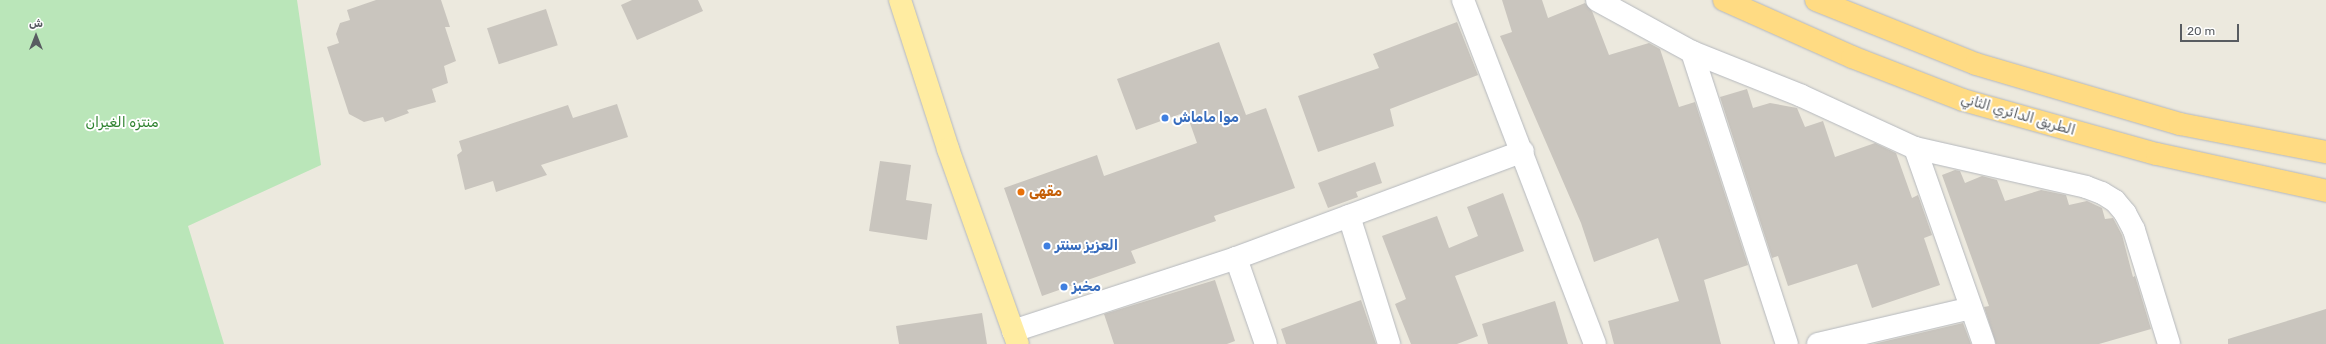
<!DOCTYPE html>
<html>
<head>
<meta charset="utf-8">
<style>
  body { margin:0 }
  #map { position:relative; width:2326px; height:344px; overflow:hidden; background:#ece9de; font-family:Rubik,"Noto Sans Arabic",sans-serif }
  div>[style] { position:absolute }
  .green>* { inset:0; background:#bae6b9 }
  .building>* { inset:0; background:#c9c5be; transform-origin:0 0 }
  .roads { filter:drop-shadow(0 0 1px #b5b8bd) drop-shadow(0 0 1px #b5b8bd) }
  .minor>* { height:22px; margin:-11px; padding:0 11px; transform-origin:11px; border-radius:11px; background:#fff }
  .primary>* { height:22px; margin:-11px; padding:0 11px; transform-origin:11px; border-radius:11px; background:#ffeca1 }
  .motorway>* { height:22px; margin:-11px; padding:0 11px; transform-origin:11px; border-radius:11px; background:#ffdb83 }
  .dots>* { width:11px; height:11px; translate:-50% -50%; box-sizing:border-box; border:2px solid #fff; border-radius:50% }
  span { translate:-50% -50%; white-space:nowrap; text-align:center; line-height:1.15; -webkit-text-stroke:4px #fff; paint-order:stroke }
  .street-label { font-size:14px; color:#585c61 }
  .shop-label { font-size:14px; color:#366cbe; font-weight:700 }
  .left { translate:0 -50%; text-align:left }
  .park-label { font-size:14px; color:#2e822f }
  .food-label { font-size:14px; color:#c56008; font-weight:700 }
  .north { position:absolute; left:16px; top:16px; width:40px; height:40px; -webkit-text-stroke:3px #fff; paint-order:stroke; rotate:0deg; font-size:11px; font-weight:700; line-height:16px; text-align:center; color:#585c61 }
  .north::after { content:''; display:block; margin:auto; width:14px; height:18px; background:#585c61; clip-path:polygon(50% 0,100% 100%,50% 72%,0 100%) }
  .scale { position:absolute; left:2180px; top:24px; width:59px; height:18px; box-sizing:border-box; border:2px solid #585c61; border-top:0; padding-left:5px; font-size:12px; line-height:14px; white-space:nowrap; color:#585c61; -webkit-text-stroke:3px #fff; paint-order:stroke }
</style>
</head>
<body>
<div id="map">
  <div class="green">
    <i style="clip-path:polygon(0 0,297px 0,321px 165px,188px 226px,224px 344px,0 344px)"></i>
  </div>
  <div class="building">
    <i style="clip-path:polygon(376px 0,441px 0,450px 27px,445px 27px,456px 61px,444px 66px,448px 83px,432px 89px,436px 102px,407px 110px,409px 113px,385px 122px,383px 117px,364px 122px,349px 114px,327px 47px,339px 43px,336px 34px,340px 23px,350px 20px,347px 10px)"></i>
    <i style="clip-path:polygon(632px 0,698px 0,703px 11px,637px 40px,621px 5px)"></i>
    <i style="clip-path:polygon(1502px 0,1542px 0,1548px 18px,1585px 3px,1592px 11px,1609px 55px,1649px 43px,1660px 49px,1679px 107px,1695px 102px,1748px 265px,1704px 280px,1721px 344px,1614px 344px,1608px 321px,1679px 301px,1658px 238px,1594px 262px,1581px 223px,1500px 36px,1512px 32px)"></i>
    <i style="left:546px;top:9px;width:38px;height:62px;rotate:72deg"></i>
    <i style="clip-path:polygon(1457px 22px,1478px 75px,1390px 109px,1394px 126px,1318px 152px,1298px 96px,1379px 68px,1373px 54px)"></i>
    <i style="clip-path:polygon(1219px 42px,1246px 115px,1266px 108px,1295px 188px,1214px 216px,1216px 221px,1131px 251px,1136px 263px,1042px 296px,1004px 188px,1097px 155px,1104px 176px,1197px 143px,1186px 112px,1136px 130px,1117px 79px)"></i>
    <i style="clip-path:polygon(1747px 89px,1753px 108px,1770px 103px,1797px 108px,1805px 127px,1823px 121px,1835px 157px,1875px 143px,1896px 153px,1912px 198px,1918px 195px,1932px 235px,1924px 238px,1940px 285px,1872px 308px,1857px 264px,1788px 286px,1778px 256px,1772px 258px,1720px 97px)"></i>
    <i style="clip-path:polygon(617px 104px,628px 137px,541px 165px,547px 175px,496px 192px,493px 181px,465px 190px,457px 155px,462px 151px,459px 141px,568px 105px,573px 118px)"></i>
    <i style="clip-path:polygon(880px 161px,911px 165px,906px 200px,932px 204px,927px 240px,869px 231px)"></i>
    <i style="clip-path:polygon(1375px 162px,1382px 183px,1356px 192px,1358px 197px,1328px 208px,1318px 183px)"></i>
    <i style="clip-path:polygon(1955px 170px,1960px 171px,1965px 183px,1982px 176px,1997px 180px,2005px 201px,2041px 190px,2066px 195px,2069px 205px,2087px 201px,2102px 208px,2105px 219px,2113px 218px,2122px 235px,2133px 277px,2135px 276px,2151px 329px,2099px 344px,1996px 344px,1984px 307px,1989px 306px,1942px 175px)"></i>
    <i style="clip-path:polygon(1503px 193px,1524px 251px,1455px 276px,1478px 336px,1457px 344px,1411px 344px,1395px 304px,1406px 299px,1382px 236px,1437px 216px,1449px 248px,1478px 236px,1467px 207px)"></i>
    <i style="clip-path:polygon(1215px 280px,1235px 341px,1227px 344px,1114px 344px,1104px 314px)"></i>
    <i style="clip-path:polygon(1361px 300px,1376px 344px,1286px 344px,1281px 329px)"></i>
    <i style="clip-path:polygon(1555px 301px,1568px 344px,1488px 344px,1482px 324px)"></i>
    <i style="clip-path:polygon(2326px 309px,2326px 344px,2228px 344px,2228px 339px)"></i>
    <i style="clip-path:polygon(982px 313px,987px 344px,899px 344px,896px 326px)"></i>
    <i style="clip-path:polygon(1963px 323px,1971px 344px,1873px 344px)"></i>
  </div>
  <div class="roads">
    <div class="minor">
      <i style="left:1463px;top:0;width:368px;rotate:69deg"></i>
      <i style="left:1597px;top:0;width:108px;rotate:28.7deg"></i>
      <i style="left:1692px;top:52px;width:118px;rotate:21.8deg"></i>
      <i style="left:1802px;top:96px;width:124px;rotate:24.7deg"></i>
      <i style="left:1915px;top:148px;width:175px;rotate:12.8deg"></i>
      <i style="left:2086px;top:187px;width:17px;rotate:21deg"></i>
      <i style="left:2102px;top:193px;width:15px;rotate:32deg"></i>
      <i style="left:2115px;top:201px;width:16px;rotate:50deg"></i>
      <i style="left:2125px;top:213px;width:19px;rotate:62deg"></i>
      <i style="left:2134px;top:230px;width:119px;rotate:72.9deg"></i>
      <i style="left:1692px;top:52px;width:307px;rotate:72deg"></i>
      <i style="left:1915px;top:148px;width:208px;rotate:70.6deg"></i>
      <i style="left:1349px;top:216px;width:134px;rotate:72.6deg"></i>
      <i style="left:1236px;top:258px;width:91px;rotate:70.8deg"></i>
      <i style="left:1013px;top:331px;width:235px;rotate:-18.1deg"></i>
      <i style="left:1236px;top:258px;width:306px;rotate:-20.4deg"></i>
      <i style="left:1818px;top:344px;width:157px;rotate:-13.2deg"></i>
    </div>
    <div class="primary">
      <i style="left:900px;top:0;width:157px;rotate:72.1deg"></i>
      <i style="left:948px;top:149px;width:207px;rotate:70.3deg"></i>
    </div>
    <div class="motorway">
      <i style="left:1724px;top:0;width:140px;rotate:24deg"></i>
      <i style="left:1852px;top:57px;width:119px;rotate:21.2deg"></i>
      <i style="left:1963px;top:100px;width:201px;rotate:15.6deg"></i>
      <i style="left:2157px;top:154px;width:173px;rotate:12.3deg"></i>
      <i style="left:1816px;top:0;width:172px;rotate:21.8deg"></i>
      <i style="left:1976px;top:64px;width:213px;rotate:16.4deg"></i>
      <i style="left:2180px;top:124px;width:149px;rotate:10.9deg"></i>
    </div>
  </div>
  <div class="dots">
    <i style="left:1165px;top:118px;background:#3f7fe0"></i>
    <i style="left:1021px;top:192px;background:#e8710a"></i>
    <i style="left:1047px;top:246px;background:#3f7fe0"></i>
    <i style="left:1064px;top:287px;background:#3f7fe0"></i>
  </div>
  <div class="street-label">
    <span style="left:2018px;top:115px;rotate:16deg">الطريق الدائري الثاني</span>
  </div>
  <div class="shop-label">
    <span class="left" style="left:1173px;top:118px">موا ماماش</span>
    <span class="left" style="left:1055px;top:246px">العزيز سنتر</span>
    <span class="left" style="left:1072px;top:287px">مخبز</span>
  </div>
  <div class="park-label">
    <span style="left:122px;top:123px">منتزه الغيران</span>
  </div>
  <div class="food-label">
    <span class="left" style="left:1029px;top:192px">مقهى</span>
  </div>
  <div class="north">ش</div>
  <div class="scale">20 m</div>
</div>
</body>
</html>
